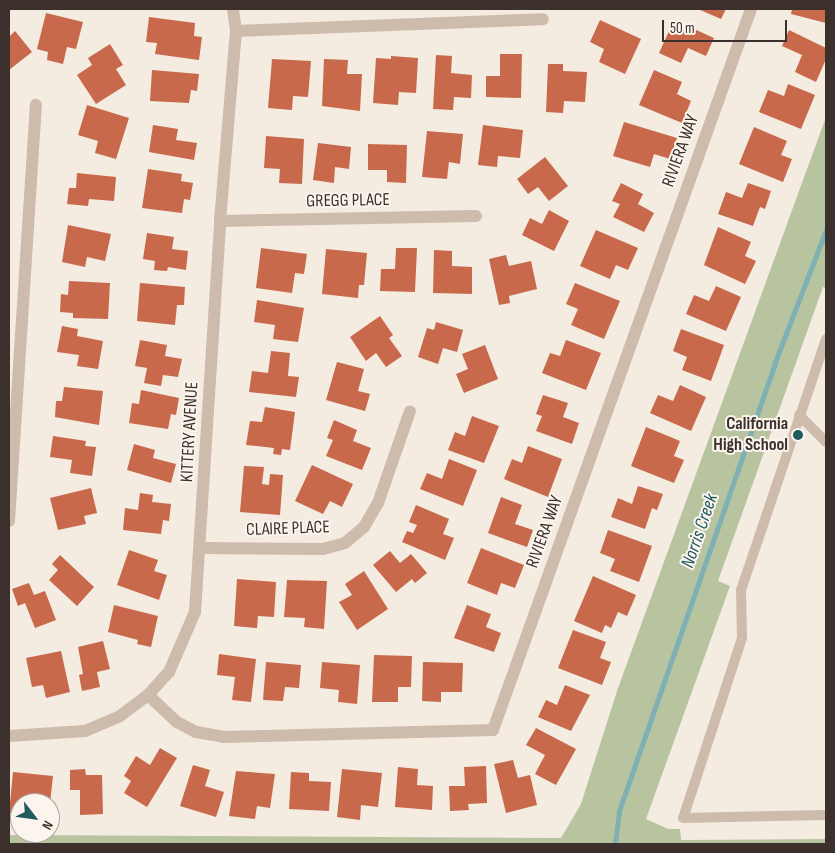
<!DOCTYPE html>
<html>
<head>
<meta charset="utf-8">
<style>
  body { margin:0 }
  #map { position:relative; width:835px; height:853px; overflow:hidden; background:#f4ebe1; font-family:"Sofia Sans Condensed",sans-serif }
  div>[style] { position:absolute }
  .green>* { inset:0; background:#b8c4a0 }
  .stream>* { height:5px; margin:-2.5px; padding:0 2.5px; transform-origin:2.5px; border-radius:2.5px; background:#7fb0b2 }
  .building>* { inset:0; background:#c8694b }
  .service>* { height:10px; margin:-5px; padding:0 5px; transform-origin:5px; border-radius:5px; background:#cdbbac }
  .minor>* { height:12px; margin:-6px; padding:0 6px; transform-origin:6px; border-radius:6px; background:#cdbbac }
  .dots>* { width:14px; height:14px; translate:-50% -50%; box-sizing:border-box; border:2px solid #fbf5ee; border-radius:50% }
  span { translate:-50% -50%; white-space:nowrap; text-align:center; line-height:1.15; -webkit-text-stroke:4px #fbf5ee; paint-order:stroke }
  .street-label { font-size:18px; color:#3b302b }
  .poi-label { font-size:18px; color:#3b302b; font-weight:700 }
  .right { translate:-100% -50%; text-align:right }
  .water-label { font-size:19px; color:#1f5a5e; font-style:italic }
  .frame { position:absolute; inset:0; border:10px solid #3b302b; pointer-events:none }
  .north { position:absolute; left:10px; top:793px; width:50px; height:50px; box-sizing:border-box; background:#fbf5ee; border:1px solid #aea6a0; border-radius:50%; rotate:120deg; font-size:14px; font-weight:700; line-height:20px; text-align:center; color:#3b302b }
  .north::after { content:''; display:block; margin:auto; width:18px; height:22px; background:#1f5a5e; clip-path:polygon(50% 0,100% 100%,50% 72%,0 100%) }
  .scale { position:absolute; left:662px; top:20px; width:125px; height:22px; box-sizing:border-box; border:2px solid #3b302b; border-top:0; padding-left:6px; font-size:15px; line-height:18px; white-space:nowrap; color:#3b302b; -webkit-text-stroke:4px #fbf5ee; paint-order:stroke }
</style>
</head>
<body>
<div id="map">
  <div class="green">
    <i style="clip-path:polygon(826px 117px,826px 288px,823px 287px,718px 581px,730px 586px,646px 819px,668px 829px,680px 829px,681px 840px,826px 839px,826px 844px,9px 844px,9px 835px,561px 838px,581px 804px,617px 691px)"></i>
  </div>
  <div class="stream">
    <i style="left:615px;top:844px;width:33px;rotate:-83deg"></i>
    <i style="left:619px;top:811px;width:475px;rotate:-70.8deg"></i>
    <i style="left:775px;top:362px;width:142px;rotate:-68.9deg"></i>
  </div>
  <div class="building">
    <i style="clip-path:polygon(698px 9px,726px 9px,721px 19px)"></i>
    <i style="clip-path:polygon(792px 9px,826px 9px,826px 23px,791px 14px)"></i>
    <i style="clip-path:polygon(46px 13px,83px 22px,76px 49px,67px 47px,63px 64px,47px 60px,48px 52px,37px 49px)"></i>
    <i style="clip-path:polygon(149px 17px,195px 23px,194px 36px,202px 37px,199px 60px,155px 54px,157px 43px,146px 42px)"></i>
    <i style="clip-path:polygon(600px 20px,641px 39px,625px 74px,599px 62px,604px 49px,590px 42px)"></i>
    <i style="clip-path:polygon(674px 20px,714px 38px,706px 56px,688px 48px,681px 63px,659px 53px)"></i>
    <i style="clip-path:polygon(789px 30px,826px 48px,826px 59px,816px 82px,795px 72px,802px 55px,782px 46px)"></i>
    <i style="clip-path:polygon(15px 31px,32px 52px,9px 70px,9px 37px)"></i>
    <i style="clip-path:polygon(110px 44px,123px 65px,116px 69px,126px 85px,96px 104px,77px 75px,92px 65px,88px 58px)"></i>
    <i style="clip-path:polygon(500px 54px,522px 54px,521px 98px,486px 97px,486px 76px,500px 76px)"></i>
    <i style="clip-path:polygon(436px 55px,452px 56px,451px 73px,472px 75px,471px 98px,454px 97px,453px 110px,433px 109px)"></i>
    <i style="clip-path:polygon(391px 56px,418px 58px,416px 93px,399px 92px,398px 105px,373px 103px,376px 58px,391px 59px)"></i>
    <i style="clip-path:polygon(272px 59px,311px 61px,308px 97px,293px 96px,292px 110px,268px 108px)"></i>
    <i style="clip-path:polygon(324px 59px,348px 60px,347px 74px,362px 74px,360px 111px,322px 106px)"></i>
    <i style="clip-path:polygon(548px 64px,563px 64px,563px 71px,587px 72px,585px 102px,564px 101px,563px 113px,546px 112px)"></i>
    <i style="clip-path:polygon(152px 70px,199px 74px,197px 91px,191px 90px,189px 103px,150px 101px)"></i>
    <i style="clip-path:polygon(654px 70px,682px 82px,677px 94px,691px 101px,682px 123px,639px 105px)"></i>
    <i style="clip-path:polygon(788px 84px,815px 95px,801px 129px,759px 112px,768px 90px,784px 96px)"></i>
    <i style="clip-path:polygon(87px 105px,129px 118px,116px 159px,95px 153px,98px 141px,78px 135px)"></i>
    <i style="clip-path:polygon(624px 122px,677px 138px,670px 159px,654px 154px,650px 167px,613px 156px)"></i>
    <i style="clip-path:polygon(153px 125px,178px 129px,176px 140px,197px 143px,194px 160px,149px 152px)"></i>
    <i style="clip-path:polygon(483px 125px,523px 130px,520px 158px,498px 156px,497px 167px,478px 165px)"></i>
    <i style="clip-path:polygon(754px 127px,787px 141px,781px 155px,792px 159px,783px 182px,739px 164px)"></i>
    <i style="clip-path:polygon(427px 131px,463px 134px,460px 164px,449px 162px,447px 179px,422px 177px)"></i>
    <i style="clip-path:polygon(266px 136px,304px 139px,302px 184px,279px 183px,280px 169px,264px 168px)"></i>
    <i style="clip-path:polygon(318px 143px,351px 147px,349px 169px,335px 167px,334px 183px,313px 180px)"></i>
    <i style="clip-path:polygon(368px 144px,407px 145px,406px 183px,387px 182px,387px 170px,368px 170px)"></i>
    <i style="clip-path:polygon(545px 157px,568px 186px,549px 201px,538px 187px,528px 194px,517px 179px)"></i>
    <i style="clip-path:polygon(148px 169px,182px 174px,181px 181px,193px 183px,190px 200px,184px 199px,182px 213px,142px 208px)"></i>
    <i style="clip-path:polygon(77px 173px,116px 177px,114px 201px,89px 199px,88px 206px,67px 204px,69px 188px,76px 188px)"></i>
    <i style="clip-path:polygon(621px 183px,643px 194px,638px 204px,654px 213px,644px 232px,613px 217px,620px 204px,612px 201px)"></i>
    <i style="clip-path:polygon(748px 183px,771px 191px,765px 209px,760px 207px,753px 226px,718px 214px,726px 192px,742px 198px)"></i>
    <i style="clip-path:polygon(549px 210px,569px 221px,554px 251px,522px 235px,530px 218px,542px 224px)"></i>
    <i style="clip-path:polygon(68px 225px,111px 234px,105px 261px,87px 257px,85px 267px,62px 262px)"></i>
    <i style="clip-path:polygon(718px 227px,751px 242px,745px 256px,756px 261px,745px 284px,704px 265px)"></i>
    <i style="clip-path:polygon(596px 230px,638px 248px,628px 270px,616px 265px,610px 279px,580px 266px)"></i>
    <i style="clip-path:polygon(147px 233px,174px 237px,172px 249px,188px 251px,186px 270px,168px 267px,167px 271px,154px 270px,155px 261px,143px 259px)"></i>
    <i style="clip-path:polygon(261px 248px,307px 254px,304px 274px,295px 273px,292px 293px,256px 288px)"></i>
    <i style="clip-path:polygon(396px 248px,417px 248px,415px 292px,380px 291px,381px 269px,395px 269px)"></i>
    <i style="clip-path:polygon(326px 249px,367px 253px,364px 285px,359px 285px,358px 298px,322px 294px)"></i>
    <i style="clip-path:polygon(434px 250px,452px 251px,452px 266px,472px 267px,472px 294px,433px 293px)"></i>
    <i style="clip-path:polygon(506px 255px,509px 266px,531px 261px,537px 289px,509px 296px,510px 303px,499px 305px,489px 259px)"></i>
    <i style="clip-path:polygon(69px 281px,110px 283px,108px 319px,73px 318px,73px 313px,60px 312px,61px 294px,68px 295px)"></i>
    <i style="clip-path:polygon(140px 283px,185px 287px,184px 305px,177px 305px,175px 325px,137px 321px)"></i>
    <i style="clip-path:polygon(575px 283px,620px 301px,604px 339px,571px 325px,578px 309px,566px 304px)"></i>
    <i style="clip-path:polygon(716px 286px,741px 297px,726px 331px,686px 314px,694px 295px,709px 301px)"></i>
    <i style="clip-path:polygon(257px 300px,304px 308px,298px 342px,273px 339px,275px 325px,254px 322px)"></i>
    <i style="clip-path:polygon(380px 316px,393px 335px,389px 338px,402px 356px,386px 367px,376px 353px,366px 361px,350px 337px)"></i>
    <i style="clip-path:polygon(436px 322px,463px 330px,457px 352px,443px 348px,438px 364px,418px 357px,427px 328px,434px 330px)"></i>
    <i style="clip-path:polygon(62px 326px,78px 329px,77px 336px,103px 341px,98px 369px,77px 366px,79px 355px,57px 352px)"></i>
    <i style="clip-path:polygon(681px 329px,724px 345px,711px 381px,682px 370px,687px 357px,673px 351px)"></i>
    <i style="clip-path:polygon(140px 340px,167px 345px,165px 356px,182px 359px,178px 377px,163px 375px,161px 386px,144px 383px,147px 368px,135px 366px)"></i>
    <i style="clip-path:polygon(566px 340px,601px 353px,586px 390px,542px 373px,550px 353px,560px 356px)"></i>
    <i style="clip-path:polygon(485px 345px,498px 379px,464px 393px,456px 374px,468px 369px,462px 354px)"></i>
    <i style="clip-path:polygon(271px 351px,290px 353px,288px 376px,299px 377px,296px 397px,249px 392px,252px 371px,268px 373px)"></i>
    <i style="clip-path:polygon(337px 362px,364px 369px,358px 391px,370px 394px,365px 411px,326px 400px)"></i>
    <i style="clip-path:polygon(680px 385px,706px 397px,691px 431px,650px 413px,658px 395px,673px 401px)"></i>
    <i style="clip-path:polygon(64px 387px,103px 391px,99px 425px,55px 417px,56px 401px,62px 401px)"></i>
    <i style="clip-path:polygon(141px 390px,179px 398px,176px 415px,171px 414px,168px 429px,129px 423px,132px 403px,139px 404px)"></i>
    <i style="clip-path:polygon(543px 395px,568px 403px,563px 417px,579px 423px,572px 444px,536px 431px,542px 416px,536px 414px)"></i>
    <i style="clip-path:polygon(265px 407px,295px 412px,290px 450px,282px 449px,281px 455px,273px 454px,274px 448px,246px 445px,250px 421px,262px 422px)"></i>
    <i style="clip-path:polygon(472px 416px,499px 426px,484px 463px,448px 450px,455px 432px,465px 436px)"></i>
    <i style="clip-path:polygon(334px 420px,357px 430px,353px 441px,371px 448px,362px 470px,326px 456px,333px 440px,327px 438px)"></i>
    <i style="clip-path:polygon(646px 427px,680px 441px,674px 456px,684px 460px,674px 483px,631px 466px)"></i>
    <i style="clip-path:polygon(53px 436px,86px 441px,85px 446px,96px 447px,92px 476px,70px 473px,72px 460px,50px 457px)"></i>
    <i style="clip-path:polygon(134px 444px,155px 450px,153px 458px,176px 464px,171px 483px,127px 470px)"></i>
    <i style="clip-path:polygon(528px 446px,562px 459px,548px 497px,504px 479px,512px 459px,522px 463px)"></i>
    <i style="clip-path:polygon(449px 459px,477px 470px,463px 506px,420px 489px,427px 473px,442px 479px)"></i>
    <i style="clip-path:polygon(312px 465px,353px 484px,342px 507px,330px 501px,323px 514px,295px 501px)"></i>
    <i style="clip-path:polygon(244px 466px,264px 467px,262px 484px,269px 485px,270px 474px,283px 475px,280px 515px,240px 512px)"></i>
    <i style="clip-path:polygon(638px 486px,663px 494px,657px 510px,652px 508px,645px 529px,611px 517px,618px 498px,632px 504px)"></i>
    <i style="clip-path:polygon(91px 488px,97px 513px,84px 516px,86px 524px,58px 530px,50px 498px)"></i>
    <i style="clip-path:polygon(140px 493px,153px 495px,152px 502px,171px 504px,169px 521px,163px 520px,161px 534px,123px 530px,125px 508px,138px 510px)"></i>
    <i style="clip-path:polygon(501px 497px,522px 505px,515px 524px,533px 530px,527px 547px,488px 533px)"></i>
    <i style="clip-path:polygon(416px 505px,449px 519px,443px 534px,454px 538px,445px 560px,402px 542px,407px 531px,413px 533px,417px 525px,409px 522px)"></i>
    <i style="clip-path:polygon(608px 530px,652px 546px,639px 582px,610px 571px,615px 559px,600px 553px)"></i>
    <i style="clip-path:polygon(481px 548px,524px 565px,515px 588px,501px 583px,497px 595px,467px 583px)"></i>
    <i style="clip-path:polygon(129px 550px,158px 560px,154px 571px,167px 575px,159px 600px,117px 585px)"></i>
    <i style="clip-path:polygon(390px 551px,400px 563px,411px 554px,427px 573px,415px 583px,412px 579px,396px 592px,373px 565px)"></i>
    <i style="clip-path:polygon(60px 555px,94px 587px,77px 606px,49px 580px,58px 570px,52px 564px)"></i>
    <i style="clip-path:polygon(364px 571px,388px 609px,357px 630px,339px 602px,352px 595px,345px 584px)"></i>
    <i style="clip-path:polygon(593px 576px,636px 595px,627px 616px,618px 612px,611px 628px,605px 625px,602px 633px,574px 621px)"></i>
    <i style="clip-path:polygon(237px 579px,276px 582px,274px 617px,258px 616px,257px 628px,234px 626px)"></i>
    <i style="clip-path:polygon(287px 580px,327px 581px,324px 629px,304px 627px,305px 618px,284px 617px)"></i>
    <i style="clip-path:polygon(29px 583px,34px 595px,45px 591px,56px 620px,35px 628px,25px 603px,18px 606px,12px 589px)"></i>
    <i style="clip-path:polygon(114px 605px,158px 616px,151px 647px,137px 644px,138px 640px,108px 632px)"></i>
    <i style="clip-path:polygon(467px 605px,491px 614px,486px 627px,501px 633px,494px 652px,454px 638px)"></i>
    <i style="clip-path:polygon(573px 630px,606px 642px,600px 658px,611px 662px,602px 685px,558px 668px)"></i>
    <i style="clip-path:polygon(103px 641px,110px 669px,97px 672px,100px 687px,82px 691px,79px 675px,83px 674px,78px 647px)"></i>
    <i style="clip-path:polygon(61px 651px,70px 692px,46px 698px,43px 685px,32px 687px,26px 658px)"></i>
    <i style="clip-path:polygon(219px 654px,256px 659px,251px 702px,232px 700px,235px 677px,217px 675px)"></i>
    <i style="clip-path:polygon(374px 655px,412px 656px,411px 687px,398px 687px,398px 702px,372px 702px)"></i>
    <i style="clip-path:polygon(266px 662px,301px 665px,299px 688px,285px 687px,283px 701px,263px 700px)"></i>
    <i style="clip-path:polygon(322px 662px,360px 665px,357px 704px,338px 702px,339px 690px,320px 688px)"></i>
    <i style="clip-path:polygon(423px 662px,463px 663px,462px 692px,441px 692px,441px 702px,422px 701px)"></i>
    <i style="clip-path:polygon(565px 685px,590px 695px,571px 731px,538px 717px,546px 700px,557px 705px)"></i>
    <i style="clip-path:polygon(536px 728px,576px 749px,556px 785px,535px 774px,545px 755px,526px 745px)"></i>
    <i style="clip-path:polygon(160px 748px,177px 758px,147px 807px,124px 793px,131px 781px,124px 776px,136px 756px,150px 765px)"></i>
    <i style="clip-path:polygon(513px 760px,518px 778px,530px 775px,537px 805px,506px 813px,494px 764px)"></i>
    <i style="clip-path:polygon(193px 765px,210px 770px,205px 786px,224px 792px,216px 817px,180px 806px)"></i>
    <i style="clip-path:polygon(486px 766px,487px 803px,468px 804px,469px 810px,450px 811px,449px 786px,465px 786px,464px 767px)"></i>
    <i style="clip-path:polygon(398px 767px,418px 769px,417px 785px,433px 786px,432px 810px,395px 807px)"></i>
    <i style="clip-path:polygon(85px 769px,86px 775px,102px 775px,103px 814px,80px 815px,80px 790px,70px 790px,70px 770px)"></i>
    <i style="clip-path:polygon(342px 769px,382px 773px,378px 807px,361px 805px,360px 820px,337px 817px)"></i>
    <i style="clip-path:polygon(236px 771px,275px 774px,270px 808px,257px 806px,255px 819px,229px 816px)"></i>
    <i style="clip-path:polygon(13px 772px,53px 776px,50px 803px,20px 803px,20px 814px,9px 813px)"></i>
    <i style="clip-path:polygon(291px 772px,309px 773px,309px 781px,331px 782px,329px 811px,289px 809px)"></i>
  </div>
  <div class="service">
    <i style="left:826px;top:339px;width:265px;rotate:108.7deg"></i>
    <i style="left:741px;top:590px;width:48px;rotate:88.8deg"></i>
    <i style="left:742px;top:638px;width:189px;rotate:108.1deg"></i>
    <i style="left:683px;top:818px;width:143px;rotate:-1.2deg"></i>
    <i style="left:799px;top:415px;width:38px;rotate:45deg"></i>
  </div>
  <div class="minor">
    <i style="left:236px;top:31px;width:307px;rotate:-2.2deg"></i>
    <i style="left:220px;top:221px;width:256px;rotate:-1.1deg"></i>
    <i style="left:9px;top:521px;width:417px;rotate:-86.3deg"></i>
    <i style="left:200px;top:548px;width:123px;rotate:0.5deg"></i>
    <i style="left:323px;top:549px;width:23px;rotate:-15deg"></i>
    <i style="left:345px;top:543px;width:25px;rotate:-40deg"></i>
    <i style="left:364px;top:527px;width:28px;rotate:-60deg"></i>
    <i style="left:378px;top:503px;width:97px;rotate:-70.8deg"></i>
    <i style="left:148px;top:695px;width:40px;rotate:43deg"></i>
    <i style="left:177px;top:722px;width:21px;rotate:28deg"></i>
    <i style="left:196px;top:732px;width:27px;rotate:10deg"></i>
    <i style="left:223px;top:737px;width:270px;rotate:-1.5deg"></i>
    <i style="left:493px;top:730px;width:766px;rotate:-70.31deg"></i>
    <i style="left:9px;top:736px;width:76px;rotate:-3.8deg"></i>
    <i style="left:85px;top:731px;width:38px;rotate:-23deg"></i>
    <i style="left:120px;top:716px;width:35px;rotate:-37deg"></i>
    <i style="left:148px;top:695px;width:31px;rotate:-48deg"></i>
    <i style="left:169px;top:672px;width:65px;rotate:-66.6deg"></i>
    <i style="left:195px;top:612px;width:392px;rotate:-86.3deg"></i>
    <i style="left:220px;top:221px;width:191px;rotate:-85.2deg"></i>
    <i style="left:236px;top:31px;width:22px;rotate:-98deg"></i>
  </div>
  <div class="dots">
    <i style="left:798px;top:435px;background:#1f5a5e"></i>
  </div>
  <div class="street-label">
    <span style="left:681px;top:151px;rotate:-70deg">RIVIERA WAY</span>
    <span style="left:348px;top:201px;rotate:-1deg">GREGG PLACE</span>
    <span style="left:190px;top:432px;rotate:-87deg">KITTERY AVENUE</span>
    <span style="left:288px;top:529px;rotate:-2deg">CLAIRE PLACE</span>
    <span style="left:545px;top:532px;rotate:-70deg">RIVIERA WAY</span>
  </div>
  <div class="poi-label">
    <span class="right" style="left:788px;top:435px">California<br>High School</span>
  </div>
  <div class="water-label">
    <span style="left:700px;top:531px;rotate:-71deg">Norris Creek</span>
  </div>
  <div class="frame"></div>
  <div class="north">N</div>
  <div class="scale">50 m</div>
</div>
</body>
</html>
